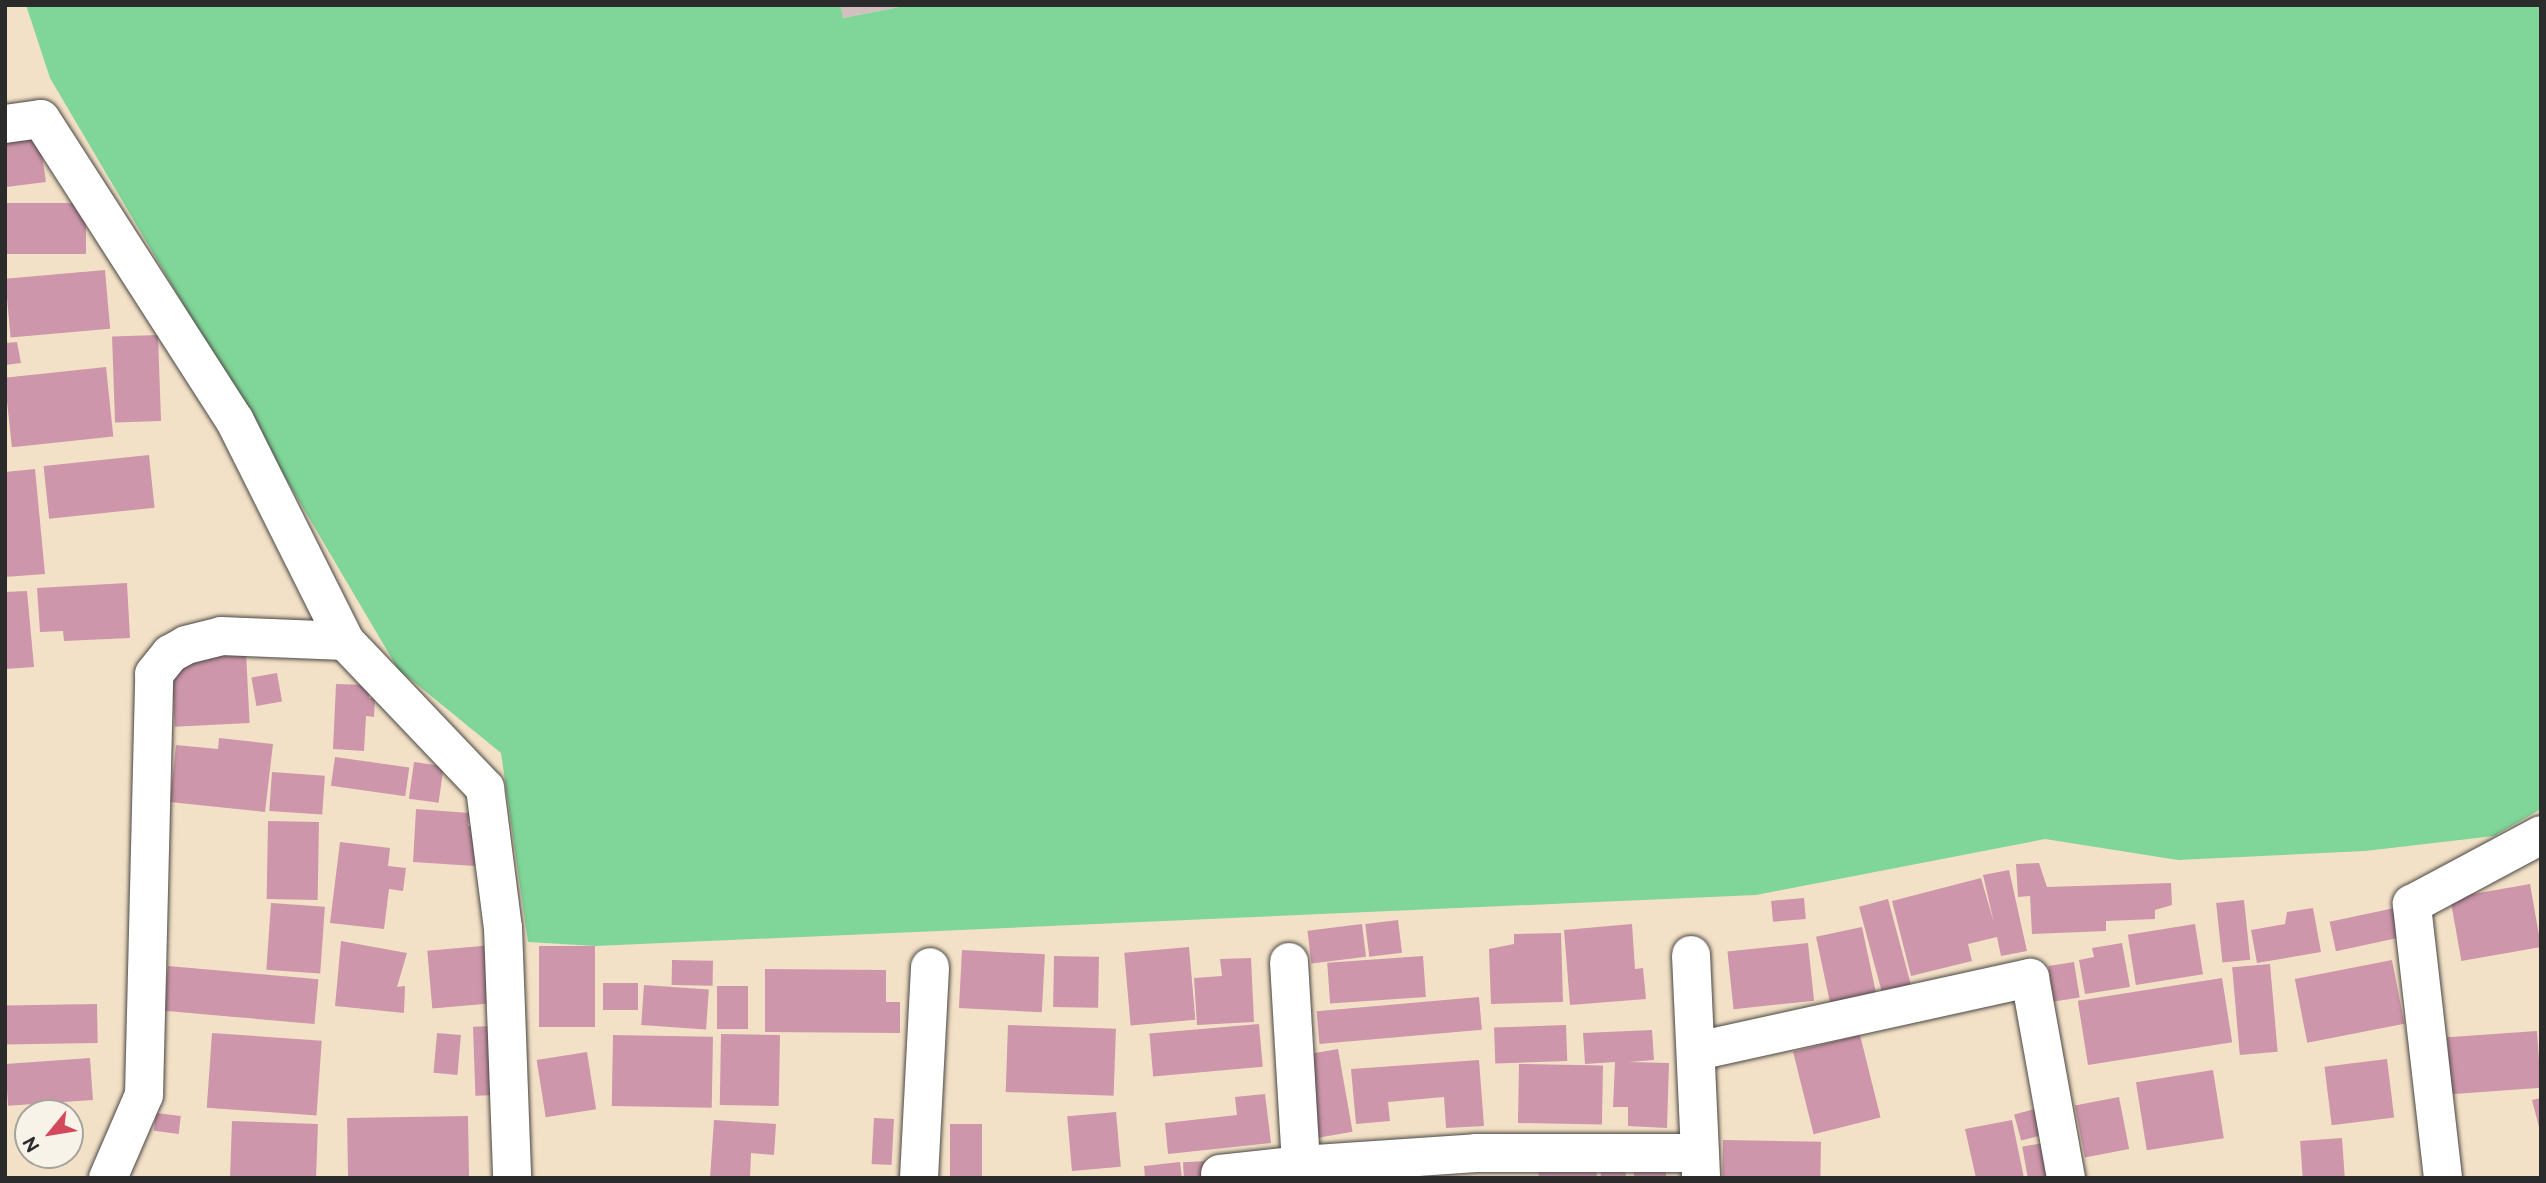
<!DOCTYPE html>
<html>
<head>
<meta charset="utf-8">
<style>
  body { margin:0 }
  #map { position:relative; width:2546px; height:1183px; overflow:hidden; background:#f3e1c7; font-family:"Balsamiq Sans",sans-serif }
  div>[style] { position:absolute }
  .industrial>* { inset:0; background:#d2bfc0 }
  .green>* { inset:0; background:#80d598 }
  .building>* { inset:0; background:#ce96aa; transform-origin:0 0 }
  .roads { filter:drop-shadow(0 0 2px #494642) drop-shadow(0 0 2px #494642) }
  .minor>* { height:38px; margin:-19px; padding:0 19px; transform-origin:19px; border-radius:19px; background:#fff }
  span { translate:-50% -50%; white-space:nowrap; text-align:center; line-height:1.15; -webkit-text-stroke:5px #f7f3e8; paint-order:stroke }
  .frame { position:absolute; inset:0; border:7px solid #2b2b2b; pointer-events:none }
  .north { position:absolute; left:14px; top:1099px; width:70px; height:70px; box-sizing:border-box; background:#f7f3e8; border:2px solid #a5a39c; border-radius:50%; rotate:240deg; font-size:19px; font-weight:700; line-height:28px; text-align:center; color:#2b2b2b }
  .north::after { content:''; display:block; margin:auto; width:24px; height:32px; background:#d1495b; clip-path:polygon(50% 0,100% 100%,50% 72%,0 100%) }
</style>
</head>
<body>
<div id="map">
  <div class="industrial">
    <i style="clip-path:polygon(840px 5px,910px 5px,842px 18px)"></i>
  </div>
  <div class="green">
    <i style="clip-path:polygon(26px 5px,840px 5px,843px 18px,910px 5px,2541px 5px,2541px 809px,2494px 836px,2365px 851px,2178px 860px,2045px 839px,1756px 895px,595px 946px,528px 942px,501px 753px,398px 669px,50px 78px)"></i>
  </div>
  <div class="building">
    <i style="clip-path:polygon(39px 135px,46px 182px,6px 187px,5px 139px)"></i>
    <i style="left:86px;top:203px;width:51px;height:81px;rotate:90deg"></i>
    <i style="left:105px;top:270px;width:59px;height:100px;rotate:85deg"></i>
    <i style="left:158px;top:335px;width:86px;height:46px;rotate:88deg"></i>
    <i style="clip-path:polygon(17px 342px,21px 363px,5px 365px,5px 343px)"></i>
    <i style="left:106px;top:367px;width:70px;height:102px;rotate:84deg"></i>
    <i style="left:149px;top:455px;width:53px;height:106px;rotate:84deg"></i>
    <i style="clip-path:polygon(35px 469px,45px 574px,5px 577px,5px 472px)"></i>
    <i style="clip-path:polygon(127px 583px,130px 638px,64px 641px,63px 631px,40px 632px,37px 588px)"></i>
    <i style="clip-path:polygon(27px 591px,34px 667px,5px 669px,5px 592px)"></i>
    <i style="left:246px;top:653px;width:70px;height:75px;rotate:87deg"></i>
    <i style="left:277px;top:673px;width:29px;height:26px;rotate:80deg"></i>
    <i style="clip-path:polygon(336px 684px,369px 685px,369px 698px,375px 698px,374px 717px,366px 716px,364px 751px,333px 749px)"></i>
    <i style="clip-path:polygon(219px 738px,273px 744px,265px 812px,170px 802px,176px 745px,218px 749px)"></i>
    <i style="left:335px;top:757px;width:75px;height:29px;rotate:8deg"></i>
    <i style="left:414px;top:762px;width:30px;height:37px;rotate:8deg"></i>
    <i style="left:272px;top:772px;width:53px;height:39px;rotate:4deg"></i>
    <i style="clip-path:polygon(416px 809px,469px 813px,468px 826px,477px 827px,475px 866px,413px 862px)"></i>
    <i style="left:268px;top:821px;width:51px;height:78px;rotate:1deg"></i>
    <i style="clip-path:polygon(340px 842px,390px 848px,388px 866px,406px 868px,403px 891px,389px 889px,384px 929px,330px 923px)"></i>
    <i style="clip-path:polygon(2039px 863px,2047px 887px,2171px 883px,2172px 905px,2155px 910px,2155px 919px,2106px 921px,2106px 931px,2032px 934px,2030px 896px,2018px 897px,2016px 864px)"></i>
    <i style="clip-path:polygon(2009px 870px,2027px 951px,2001px 956px,1997px 937px,1968px 944px,1972px 961px,1911px 976px,1892px 901px,1981px 878px,1994px 923px,1983px 875px)"></i>
    <i style="left:2530px;top:884px;width:64px;height:81px;rotate:80deg"></i>
    <i style="left:1804px;top:898px;width:21px;height:33px;rotate:85deg"></i>
    <i style="left:1888px;top:899px;width:91px;height:30px;rotate:75deg"></i>
    <i style="left:2244px;top:900px;width:60px;height:28px;rotate:84deg"></i>
    <i style="left:271px;top:903px;width:54px;height:67px;rotate:4deg"></i>
    <i style="left:2404px;top:906px;width:30px;height:76px;rotate:78deg"></i>
    <i style="clip-path:polygon(2313px 908px,2321px 952px,2257px 963px,2251px 930px,2285px 924px,2287px 912px)"></i>
    <i style="left:1398px;top:920px;width:33px;height:33px;rotate:83deg"></i>
    <i style="left:1362px;top:924px;width:33px;height:55px;rotate:83deg"></i>
    <i style="clip-path:polygon(1632px 924px,1635px 969px,1643px 968px,1646px 999px,1570px 1005px,1564px 930px)"></i>
    <i style="left:2195px;top:924px;width:51px;height:68px;rotate:81deg"></i>
    <i style="left:1862px;top:927px;width:71px;height:47px;rotate:78deg"></i>
    <i style="clip-path:polygon(1561px 933px,1563px 1002px,1491px 1004px,1489px 949px,1514px 944px,1514px 934px)"></i>
    <i style="clip-path:polygon(341px 941px,407px 953px,397px 987px,405px 986px,404px 1013px,335px 1006px)"></i>
    <i style="left:1808px;top:943px;width:58px;height:81px;rotate:84deg"></i>
    <i style="clip-path:polygon(2122px 943px,2130px 987px,2085px 994px,2079px 960px,2094px 957px,2092px 948px)"></i>
    <i style="left:493px;top:945px;width:58px;height:66px;rotate:85deg"></i>
    <i style="left:539px;top:946px;width:56px;height:81px"></i>
    <i style="left:1189px;top:947px;width:73px;height:65px;rotate:85deg"></i>
    <i style="left:962px;top:950px;width:83px;height:58px;rotate:3deg"></i>
    <i style="left:1054px;top:956px;width:45px;height:51px;rotate:1deg"></i>
    <i style="left:1423px;top:956px;width:41px;height:96px;rotate:86deg"></i>
    <i style="clip-path:polygon(1251px 958px,1254px 1022px,1197px 1025px,1194px 978px,1222px 976px,1220px 959px)"></i>
    <i style="left:672px;top:960px;width:41px;height:25px;rotate:1deg"></i>
    <i style="left:2392px;top:960px;width:65px;height:99px;rotate:79deg"></i>
    <i style="left:2074px;top:962px;width:36px;height:26px;rotate:81deg"></i>
    <i style="left:2270px;top:964px;width:88px;height:38px;rotate:85deg"></i>
    <i style="left:168px;top:966px;width:151px;height:45px;rotate:5deg"></i>
    <i style="clip-path:polygon(765px 969px,886px 970px,886px 1002px,900px 1002px,900px 1033px,765px 1032px)"></i>
    <i style="left:2222px;top:978px;width:65px;height:146px;rotate:81deg"></i>
    <i style="left:603px;top:983px;width:35px;height:27px"></i>
    <i style="left:644px;top:985px;width:65px;height:40px;rotate:4deg"></i>
    <i style="left:717px;top:986px;width:31px;height:43px"></i>
    <i style="left:1479px;top:997px;width:33px;height:163px;rotate:85deg"></i>
    <i style="left:97px;top:1004px;width:39px;height:92px;rotate:89deg"></i>
    <i style="left:1259px;top:1024px;width:43px;height:110px;rotate:85deg"></i>
    <i style="left:1008px;top:1025px;width:108px;height:67px;rotate:2deg"></i>
    <i style="left:1566px;top:1025px;width:36px;height:72px;rotate:88deg"></i>
    <i style="left:494px;top:1026px;width:69px;height:21px;rotate:88deg"></i>
    <i style="clip-path:polygon(1652px 1030px,1654px 1060px,1629px 1062px,1669px 1063px,1667px 1128px,1628px 1126px,1628px 1107px,1613px 1107px,1615px 1062px,1585px 1064px,1583px 1033px)"></i>
    <i style="left:2537px;top:1031px;width:57px;height:90px;rotate:86deg"></i>
    <i style="left:212px;top:1033px;width:110px;height:75px;rotate:4deg"></i>
    <i style="left:437px;top:1033px;width:24px;height:40px;rotate:5deg"></i>
    <i style="left:721px;top:1034px;width:59px;height:71px;rotate:1deg"></i>
    <i style="left:613px;top:1035px;width:100px;height:71px;rotate:1deg"></i>
    <i style="left:1860px;top:1035px;width:85px;height:69px;rotate:76deg"></i>
    <i style="left:1338px;top:1049px;width:84px;height:35px;rotate:80deg"></i>
    <i style="left:587px;top:1052px;width:58px;height:51px;rotate:81deg"></i>
    <i style="left:90px;top:1058px;width:42px;height:85px;rotate:86deg"></i>
    <i style="left:2387px;top:1059px;width:59px;height:63px;rotate:83deg"></i>
    <i style="clip-path:polygon(1479px 1060px,1484px 1126px,1446px 1128px,1444px 1097px,1388px 1102px,1390px 1121px,1356px 1124px,1351px 1069px)"></i>
    <i style="left:1519px;top:1064px;width:84px;height:59px;rotate:1deg"></i>
    <i style="left:2213px;top:1070px;width:69px;height:78px;rotate:81deg"></i>
    <i style="clip-path:polygon(1265px 1094px,1271px 1143px,1168px 1154px,1165px 1123px,1237px 1115px,1235px 1097px)"></i>
    <i style="left:2119px;top:1097px;width:53px;height:45px;rotate:79deg"></i>
    <i style="clip-path:polygon(2541px 1098px,2541px 1131px,2540px 1131px,2532px 1100px)"></i>
    <i style="left:2046px;top:1106px;width:27px;height:33px;rotate:75deg"></i>
    <i style="left:1116px;top:1112px;width:55px;height:49px;rotate:85deg"></i>
    <i style="left:156px;top:1113px;width:25px;height:18px;rotate:7deg"></i>
    <i style="left:468px;top:1116px;width:62px;height:121px;rotate:89deg"></i>
    <i style="left:874px;top:1118px;width:20px;height:46px;rotate:3deg"></i>
    <i style="clip-path:polygon(714px 1120px,776px 1124px,774px 1155px,751px 1153px,750px 1178px,710px 1178px)"></i>
    <i style="clip-path:polygon(2012px 1120px,2024px 1178px,1976px 1178px,1965px 1129px)"></i>
    <i style="left:232px;top:1121px;width:86px;height:57px;rotate:2deg"></i>
    <i style="left:950px;top:1124px;width:32px;height:54px"></i>
    <i style="left:2342px;top:1138px;width:40px;height:42px;rotate:86deg"></i>
    <i style="left:1723px;top:1140px;width:98px;height:38px;rotate:1deg"></i>
    <i style="left:2043px;top:1143px;width:36px;height:21px;rotate:80deg"></i>
    <i style="left:1634px;top:1159px;width:32px;height:19px"></i>
    <i style="left:1206px;top:1161px;width:17px;height:23px;rotate:87deg"></i>
    <i style="clip-path:polygon(1180px 1162px,1182px 1178px,1145px 1178px,1144px 1166px)"></i>
    <i style="left:1625px;top:1163px;width:15px;height:25px;rotate:86deg"></i>
    <i style="clip-path:polygon(1596px 1164px,1597px 1178px,1539px 1178px,1538px 1168px)"></i>
  </div>
  <div class="roads">
    <div class="minor">
      <i style="left:5px;top:124px;width:36px;rotate:-8deg"></i>
      <i style="left:41px;top:119px;width:359px;rotate:57.3deg"></i>
      <i style="left:235px;top:421px;width:246px;rotate:63.4deg"></i>
      <i style="left:345px;top:641px;width:203px;rotate:46.4deg"></i>
      <i style="left:485px;top:788px;width:141px;rotate:82.7deg"></i>
      <i style="left:503px;top:928px;width:250px;rotate:87.9deg"></i>
      <i style="left:1691px;top:955px;width:223px;rotate:87.4deg"></i>
      <i style="left:1289px;top:962px;width:203px;rotate:86.6deg"></i>
      <i style="left:1301px;top:1165px;width:175px;rotate:-3.9deg"></i>
      <i style="left:1476px;top:1153px;width:224px"></i>
      <i style="left:1697px;top:1051px;width:341px;rotate:-12.4deg"></i>
      <i style="left:2030px;top:978px;width:203px;rotate:79.8deg"></i>
      <i style="left:1220px;top:1174px;width:81px;rotate:-6.3deg"></i>
      <i style="left:108px;top:1178px;width:90px;rotate:-66.6deg"></i>
      <i style="left:144px;top:1095px;width:421px;rotate:-88.6deg"></i>
      <i style="left:154px;top:674px;width:26px;rotate:-51deg"></i>
      <i style="left:170px;top:654px;width:18px;rotate:-29deg"></i>
      <i style="left:186px;top:645px;width:36px;rotate:-14deg"></i>
      <i style="left:221px;top:636px;width:124px;rotate:2.3deg"></i>
      <i style="left:919px;top:1178px;width:211px;rotate:-87deg"></i>
      <i style="left:2443px;top:1178px;width:276px;rotate:-96.5deg"></i>
      <i style="left:2412px;top:904px;width:146px;rotate:-28.1deg"></i>
    </div>
  </div>
  <div class="frame"></div>
  <div class="north">N</div>
</div>
</body>
</html>
